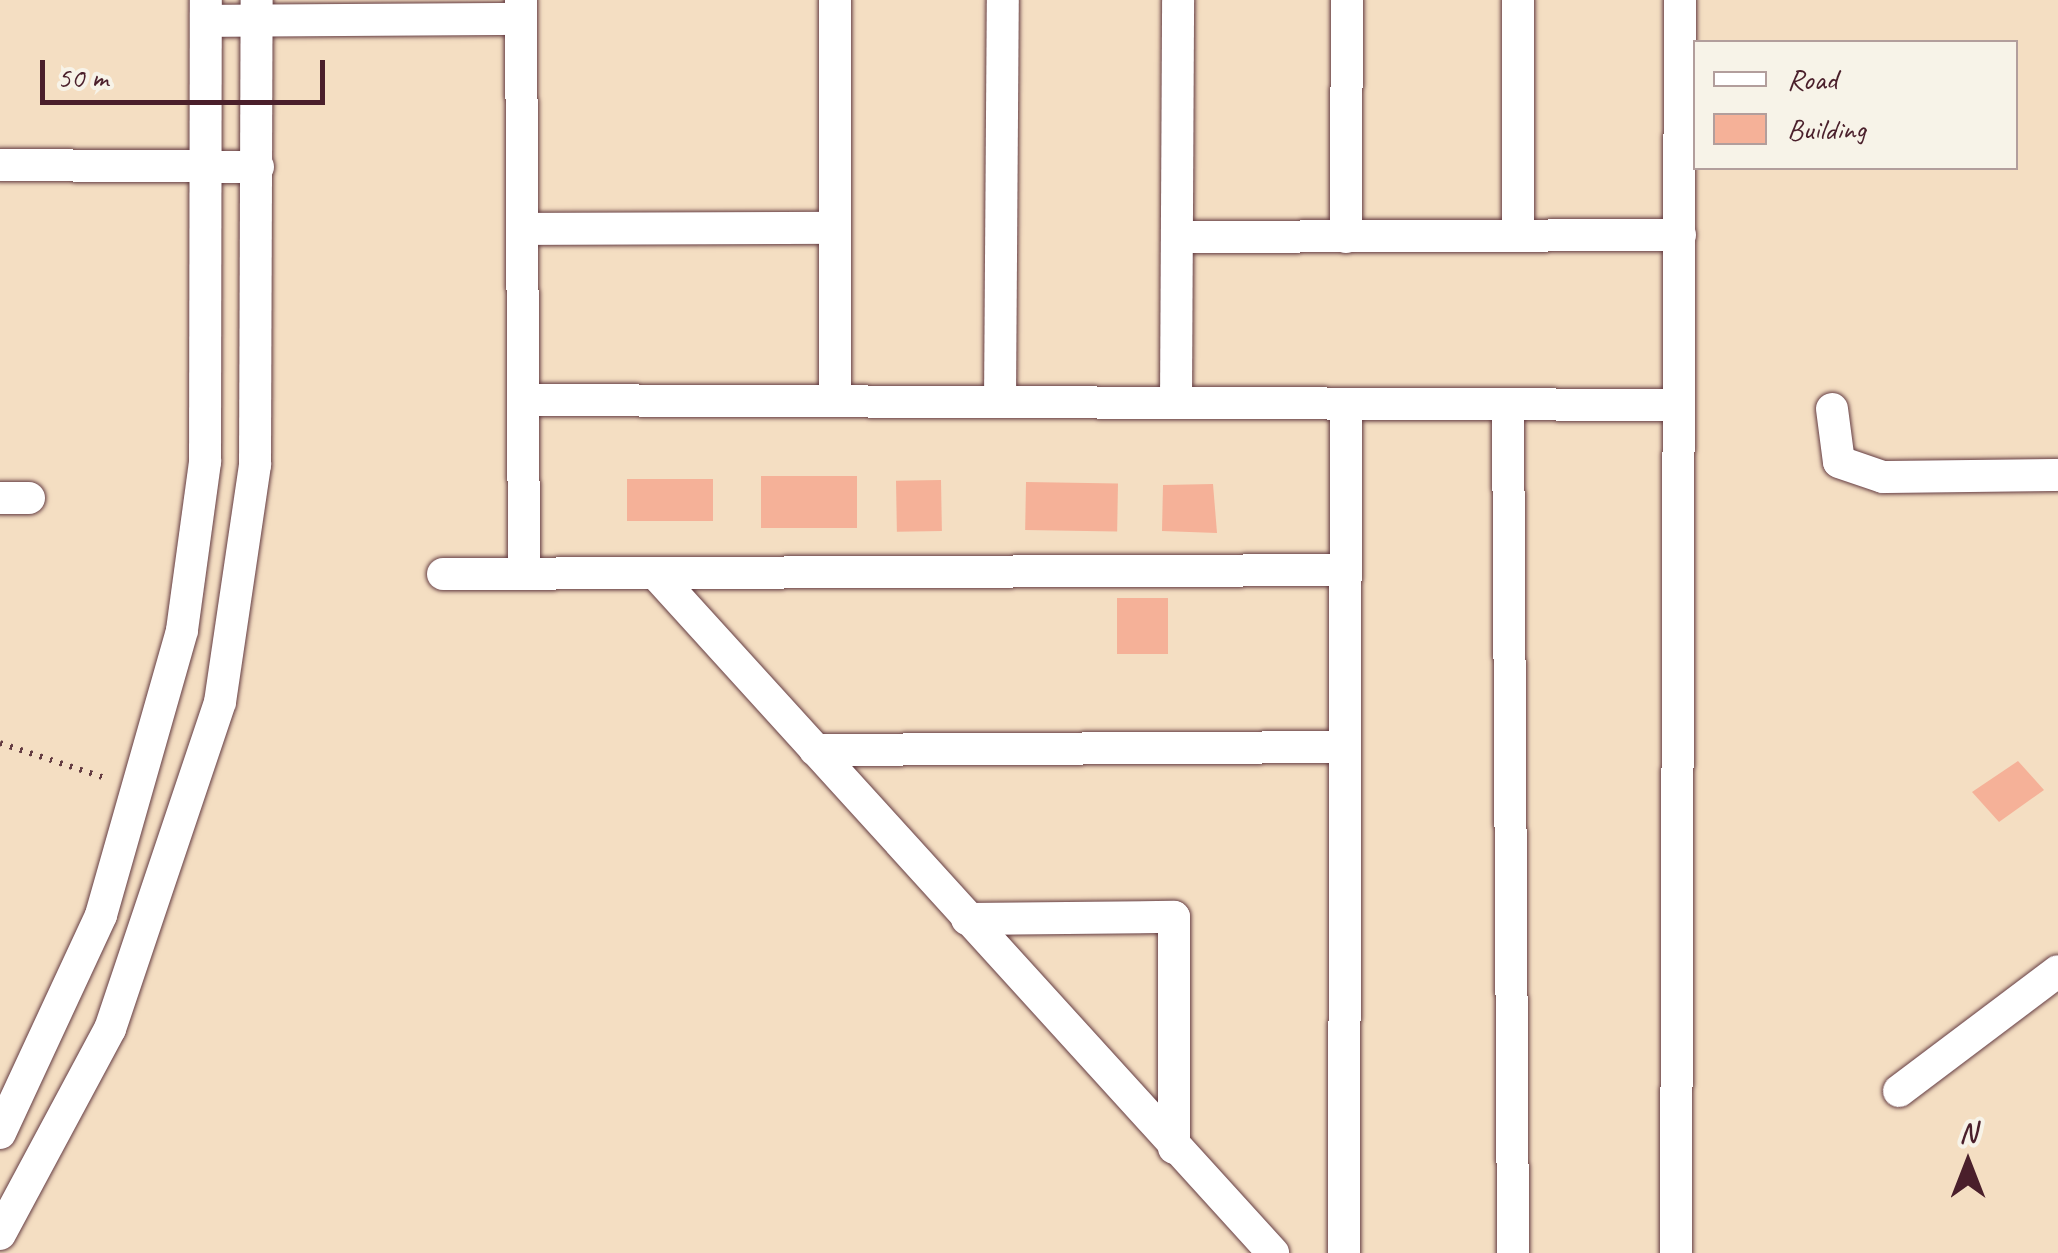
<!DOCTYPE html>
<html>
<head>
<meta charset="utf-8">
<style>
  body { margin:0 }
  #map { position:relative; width:2058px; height:1253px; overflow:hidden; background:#f4dec2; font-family:Caveat,sans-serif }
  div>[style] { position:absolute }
  .building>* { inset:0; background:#f5b198; transform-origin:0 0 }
  .path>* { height:6px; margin-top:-3px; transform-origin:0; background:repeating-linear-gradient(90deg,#643c42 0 2.5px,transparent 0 10.5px) }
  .roads { filter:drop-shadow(0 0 2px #643c42) drop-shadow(0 0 2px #643c42) }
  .street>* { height:32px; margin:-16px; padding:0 16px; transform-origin:16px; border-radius:16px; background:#fff }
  span { translate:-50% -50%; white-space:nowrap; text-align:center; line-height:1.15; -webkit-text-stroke:10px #f7f3e8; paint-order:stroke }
  .legend { position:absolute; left:1693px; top:40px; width:325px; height:130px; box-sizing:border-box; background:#f7f3e8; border:2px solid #b29e9c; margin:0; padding:12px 18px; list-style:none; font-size:30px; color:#4a1f2b }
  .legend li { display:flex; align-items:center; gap:20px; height:50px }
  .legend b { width:50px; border:2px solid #b29e9c }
  .north { position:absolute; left:1918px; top:1113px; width:100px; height:100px; -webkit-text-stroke:8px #f7f3e8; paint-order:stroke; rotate:0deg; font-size:28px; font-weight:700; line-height:40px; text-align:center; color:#4a1f2b }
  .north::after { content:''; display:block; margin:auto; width:35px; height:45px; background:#4a1f2b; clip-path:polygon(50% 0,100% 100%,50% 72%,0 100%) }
  .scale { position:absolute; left:40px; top:60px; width:285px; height:45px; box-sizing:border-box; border:5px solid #4a1f2b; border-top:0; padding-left:12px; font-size:30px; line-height:35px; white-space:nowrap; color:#4a1f2b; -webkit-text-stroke:8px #f7f3e8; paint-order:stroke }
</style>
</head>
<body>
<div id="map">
  <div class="building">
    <i style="left:857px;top:476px;width:52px;height:96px;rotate:90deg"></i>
    <i style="left:713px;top:479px;width:42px;height:86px;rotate:90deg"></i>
    <i style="left:941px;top:480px;width:51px;height:45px;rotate:89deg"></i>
    <i style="left:1026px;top:482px;width:92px;height:48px;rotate:1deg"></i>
    <i style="clip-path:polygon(1213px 484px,1217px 533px,1162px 531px,1163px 485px)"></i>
    <i style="left:1117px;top:598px;width:51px;height:56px"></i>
    <i style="clip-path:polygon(2018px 761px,2044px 790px,1999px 822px,1972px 792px)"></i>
  </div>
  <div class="path">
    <i style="left:0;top:743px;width:114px;rotate:18.4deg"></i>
  </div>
  <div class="roads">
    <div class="street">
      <i style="left:521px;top:0;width:574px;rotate:89.7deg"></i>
      <i style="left:1518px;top:0;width:236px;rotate:90deg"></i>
      <i style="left:206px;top:21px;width:315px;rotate:-0.4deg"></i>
      <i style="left:0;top:165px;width:258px;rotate:0.4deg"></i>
      <i style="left:522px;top:229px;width:313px;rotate:-0.2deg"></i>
      <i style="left:1177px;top:237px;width:503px;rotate:-0.23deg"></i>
      <i style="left:1346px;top:237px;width:237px;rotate:-89.8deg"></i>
      <i style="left:523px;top:400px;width:1156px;rotate:0.25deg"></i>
      <i style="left:835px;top:401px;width:401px;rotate:-90deg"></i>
      <i style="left:1000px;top:402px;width:402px;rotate:-89.6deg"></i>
      <i style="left:1176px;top:402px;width:402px;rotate:-89.7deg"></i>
      <i style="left:1508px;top:404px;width:849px;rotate:89.66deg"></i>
      <i style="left:1832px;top:409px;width:53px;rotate:82.5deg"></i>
      <i style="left:1839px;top:462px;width:46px;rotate:18.8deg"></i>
      <i style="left:1883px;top:477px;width:175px;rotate:-0.7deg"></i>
      <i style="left:0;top:498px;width:29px"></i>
      <i style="left:655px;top:573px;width:919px;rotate:47.73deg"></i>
      <i style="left:443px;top:574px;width:902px;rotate:-0.25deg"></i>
      <i style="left:815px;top:750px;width:530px;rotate:-0.32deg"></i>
      <i style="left:967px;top:919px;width:207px;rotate:-0.6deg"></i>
      <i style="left:1174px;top:917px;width:231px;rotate:90deg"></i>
      <i style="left:1899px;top:1091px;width:199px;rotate:-37deg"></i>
      <i style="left:0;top:1133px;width:240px;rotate:-65.1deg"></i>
      <i style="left:101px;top:915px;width:296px;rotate:-74.1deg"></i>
      <i style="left:182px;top:630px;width:170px;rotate:-82.2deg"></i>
      <i style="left:205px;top:462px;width:462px;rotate:-89.9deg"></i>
      <i style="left:0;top:1234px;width:233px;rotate:-61.8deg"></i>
      <i style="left:110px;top:1029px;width:345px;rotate:-71.4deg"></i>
      <i style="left:220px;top:702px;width:240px;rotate:-81.6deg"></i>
      <i style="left:255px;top:465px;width:465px;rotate:-89.8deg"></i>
      <i style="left:1344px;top:1253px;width:849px;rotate:-89.87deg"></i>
      <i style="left:1676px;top:1253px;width:1253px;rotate:-89.82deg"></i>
    </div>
  </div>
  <ul class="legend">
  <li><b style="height:12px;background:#fff"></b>Road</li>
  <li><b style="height:28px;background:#f5b198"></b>Building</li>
  </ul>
  <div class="north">N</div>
  <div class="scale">50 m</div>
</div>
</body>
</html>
